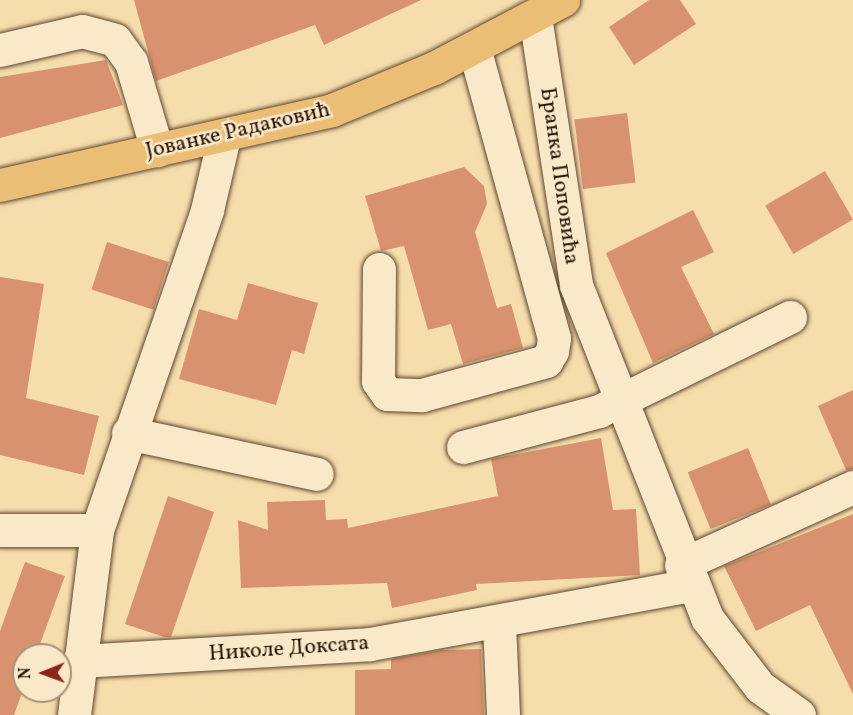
<!DOCTYPE html>
<html>
<head>
<meta charset="utf-8">
<style>
  body { margin:0 }
  #map { position:relative; width:853px; height:715px; overflow:hidden; background:#f6ddac; font-family:Vollkorn,serif }
  div>[style] { position:absolute }
  .building>* { inset:0; background:#d8926f; transform-origin:0 0 }
  .roads { filter:drop-shadow(0 0 2px #5e4630) drop-shadow(0 0 2px #5e4630) }
  .minor>* { height:33px; margin:-16.5px; padding:0 16.5px; transform-origin:16.5px; border-radius:16.5px; background:#f9e9c9 }
  .major>* { height:33px; margin:-16.5px; padding:0 16.5px; transform-origin:16.5px; border-radius:16.5px; background:#ebbe76 }
  span { translate:-50% -50%; white-space:nowrap; text-align:center; line-height:1.15; -webkit-text-stroke:5px #f9e9c9; paint-order:stroke }
  .street-label { font-size:22px; color:#2b1306 }
  .north { position:absolute; left:12px; top:643px; width:60px; height:60px; box-sizing:border-box; background:#f9e9c9; border:2px solid #a7937b; border-radius:50%; rotate:269deg; font-size:16px; font-weight:700; line-height:24px; text-align:center; color:#2b1306 }
  .north::after { content:''; display:block; margin:auto; width:21px; height:27px; background:#8f2418; clip-path:polygon(50% 0,100% 100%,50% 72%,0 100%) }
</style>
</head>
<body>
<div id="map">
  <div class="building">
    <i style="clip-path:polygon(134px 0,421px 0,324px 45px,315px 25px,156px 81px)"></i>
    <i style="clip-path:polygon(649px 0,680px 0,696px 24px,634px 65px,609px 27px)"></i>
    <i style="clip-path:polygon(106px 60px,123px 105px,0 138px,0 77px)"></i>
    <i style="left:627px;top:113px;width:70px;height:53px;rotate:83deg"></i>
    <i style="clip-path:polygon(464px 167px,484px 186px,487px 204px,475px 232px,497px 308px,511px 304px,523px 348px,463px 364px,451px 324px,428px 330px,404px 246px,381px 251px,365px 196px)"></i>
    <i style="left:825px;top:171px;width:56px;height:69px;rotate:60deg"></i>
    <i style="clip-path:polygon(693px 210px,714px 252px,681px 267px,714px 334px,653px 363px,606px 253px)"></i>
    <i style="left:107px;top:242px;width:65px;height:50px;rotate:18deg"></i>
    <i style="clip-path:polygon(0 277px,44px 284px,26px 398px,99px 416px,84px 475px,0 455px)"></i>
    <i style="clip-path:polygon(248px 283px,318px 303px,304px 354px,292px 350px,276px 405px,179px 379px,199px 309px,237px 320px)"></i>
    <i style="clip-path:polygon(853px 390px,853px 469px,846px 470px,818px 406px)"></i>
    <i style="clip-path:polygon(601px 438px,613px 510px,636px 509px,640px 575px,476px 584px,477px 590px,392px 608px,387px 583px,241px 588px,238px 520px,268px 530px,267px 502px,325px 500px,326px 520px,347px 519px,348px 528px,498px 496px,491px 459px)"></i>
    <i style="left:748px;top:448px;width:61px;height:65px;rotate:68deg"></i>
    <i style="clip-path:polygon(168px 496px,214px 512px,171px 637px,164px 637px,125px 624px)"></i>
    <i style="clip-path:polygon(853px 514px,853px 694px,810px 605px,756px 631px,724px 566px)"></i>
    <i style="clip-path:polygon(25px 562px,65px 576px,36px 655px,24px 655px,24px 687px,14px 715px,0 715px,0 631px)"></i>
    <i style="clip-path:polygon(481px 649px,484px 715px,355px 715px,355px 670px,391px 669px,391px 659px,442px 650px)"></i>
  </div>
  <div class="roads">
    <div class="minor">
      <i style="left:535px;top:16px;width:272px;rotate:81.3deg"></i>
      <i style="left:576px;top:285px;width:358px;rotate:68.5deg"></i>
      <i style="left:707px;top:618px;width:87px;rotate:52.5deg"></i>
      <i style="left:760px;top:687px;width:48px;rotate:35.7deg"></i>
      <i style="left:0;top:50px;width:84px;rotate:-13deg"></i>
      <i style="left:82px;top:31px;width:34px;rotate:15deg"></i>
      <i style="left:115px;top:40px;width:27px;rotate:54deg"></i>
      <i style="left:131px;top:62px;width:92px;rotate:73.5deg"></i>
      <i style="left:379px;top:269px;width:112px;rotate:90.5deg"></i>
      <i style="left:378px;top:381px;width:16px;rotate:55deg"></i>
      <i style="left:387px;top:394px;width:35px;rotate:2deg"></i>
      <i style="left:422px;top:395px;width:129px;rotate:-15.3deg"></i>
      <i style="left:546px;top:361px;width:12px;rotate:-59deg"></i>
      <i style="left:552px;top:351px;width:13px;rotate:-81deg"></i>
      <i style="left:554px;top:338px;width:301px;rotate:-105.4deg"></i>
      <i style="left:128px;top:433px;width:193px;rotate:12.2deg"></i>
      <i style="left:463px;top:447px;width:141px;rotate:-14.8deg"></i>
      <i style="left:599px;top:411px;width:213px;rotate:-26.2deg"></i>
      <i style="left:0;top:530px;width:97px"></i>
      <i style="left:681px;top:565px;width:189px;rotate:-24.4deg"></i>
      <i style="left:499px;top:623px;width:92px;rotate:87.5deg"></i>
      <i style="left:79px;top:661px;width:291px;rotate:-3.3deg"></i>
      <i style="left:370px;top:644px;width:325px;rotate:-10.4deg"></i>
      <i style="left:74px;top:715px;width:186px;rotate:-82.9deg"></i>
      <i style="left:97px;top:530px;width:338px;rotate:-71deg"></i>
      <i style="left:207px;top:210px;width:75px;rotate:-76.9deg"></i>
    </div>
    <div class="major">
      <i style="left:0;top:185px;width:340px;rotate:-12.7deg"></i>
      <i style="left:332px;top:110px;width:110px;rotate:-22.4deg"></i>
      <i style="left:434px;top:68px;width:146px;rotate:-27.8deg"></i>
    </div>
  </div>
  <div class="street-label">
    <span style="left:238px;top:131px;rotate:-13deg">Јованке Радаковић</span>
    <span style="left:559px;top:176px;rotate:82deg">Бранка Поповића</span>
    <span style="left:289px;top:649px;rotate:-4deg">Николе Доксата</span>
  </div>
  <div class="north">N</div>
</div>
</body>
</html>
